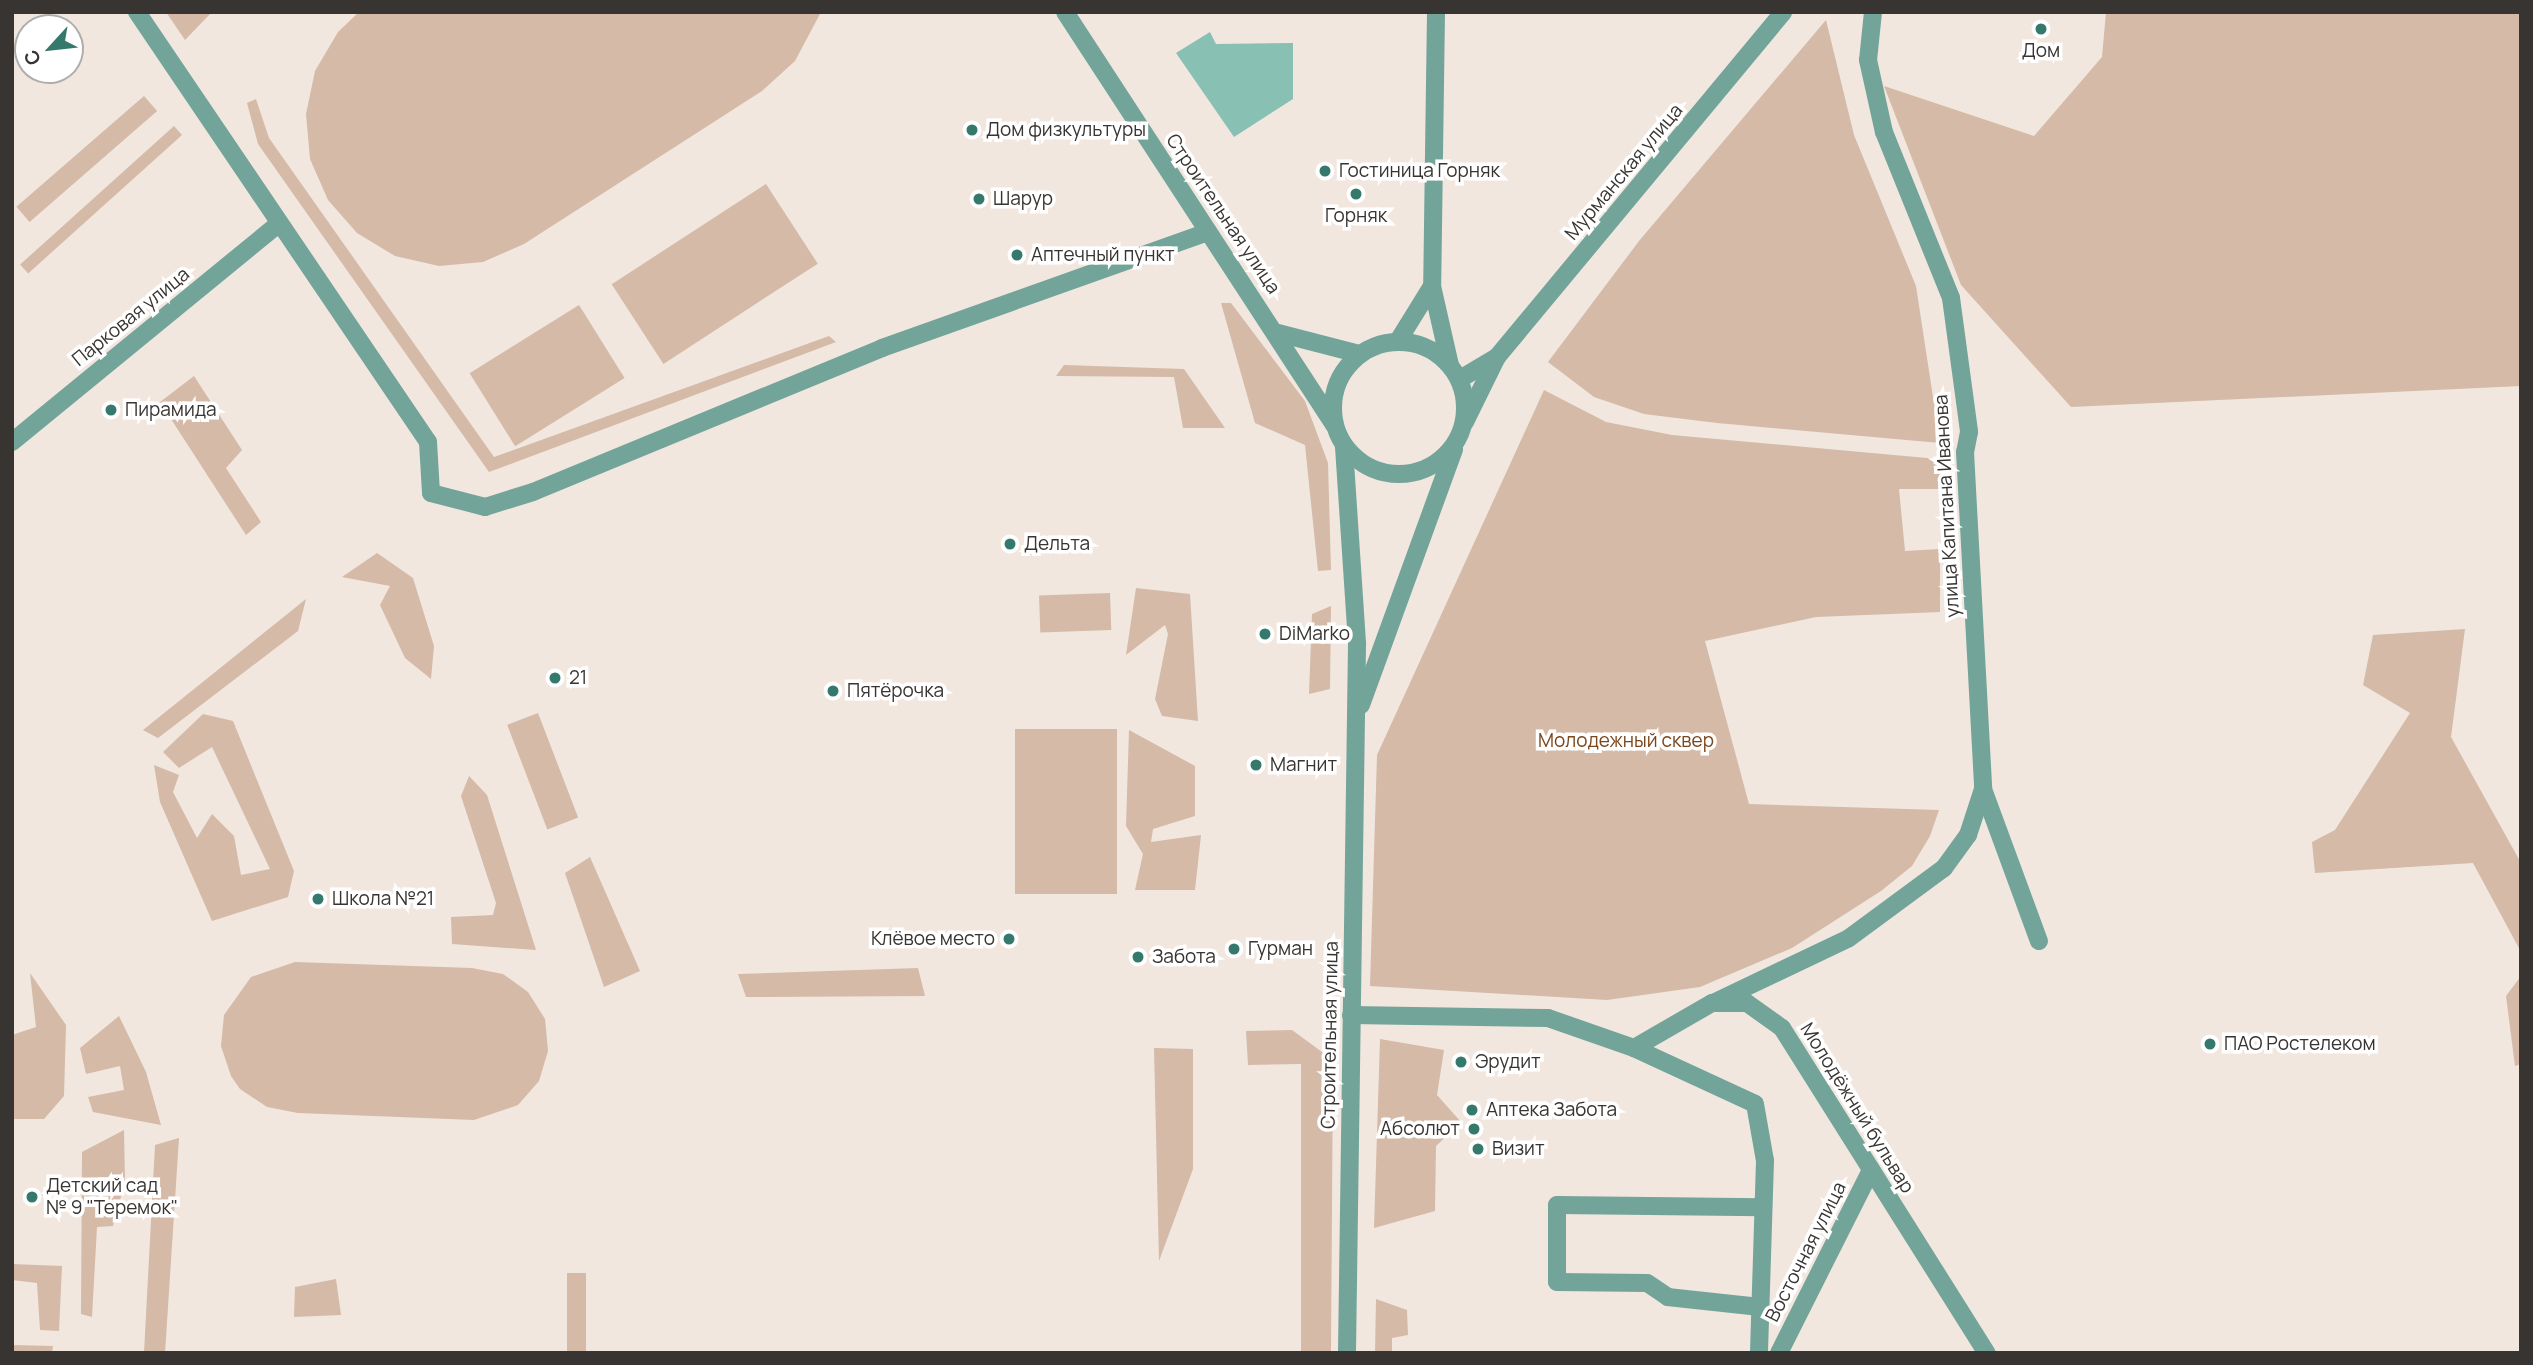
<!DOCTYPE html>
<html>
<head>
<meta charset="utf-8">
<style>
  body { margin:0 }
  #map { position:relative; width:2533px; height:1365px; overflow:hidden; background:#f1e7df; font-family:Manrope,sans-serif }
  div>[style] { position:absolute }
  .green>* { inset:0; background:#d4baa7; transform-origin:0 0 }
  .water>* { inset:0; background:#89c0b4 }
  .minor>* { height:18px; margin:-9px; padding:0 9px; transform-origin:9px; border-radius:9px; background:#73a499 }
  .tertiary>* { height:18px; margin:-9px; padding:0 9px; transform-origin:9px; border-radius:9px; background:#73a499 }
  .tertiary>.ring { margin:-9px; padding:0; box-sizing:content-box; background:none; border:18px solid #73a499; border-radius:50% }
  .dots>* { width:19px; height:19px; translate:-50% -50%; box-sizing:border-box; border:4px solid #fff; border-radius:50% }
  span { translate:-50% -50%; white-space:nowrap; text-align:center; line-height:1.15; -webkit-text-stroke:7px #fff; paint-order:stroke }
  .poi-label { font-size:19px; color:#383431 }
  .left { translate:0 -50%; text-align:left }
  .right { translate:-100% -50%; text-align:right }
  .street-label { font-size:19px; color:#383431 }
  .park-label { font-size:19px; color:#7a461c }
  .frame { position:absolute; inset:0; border:14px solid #383431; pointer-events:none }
  .north { position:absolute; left:14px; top:14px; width:70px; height:70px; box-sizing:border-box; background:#fff; border:2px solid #afaead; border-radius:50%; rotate:243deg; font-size:19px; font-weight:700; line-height:28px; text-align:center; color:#383431 }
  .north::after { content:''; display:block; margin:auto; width:24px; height:32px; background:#35796c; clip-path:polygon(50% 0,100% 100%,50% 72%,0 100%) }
</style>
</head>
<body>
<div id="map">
  <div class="green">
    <i style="clip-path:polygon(166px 12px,212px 12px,185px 40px)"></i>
    <i style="clip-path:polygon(359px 12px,821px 12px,795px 61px,762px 91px,524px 244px,483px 262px,439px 266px,395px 256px,357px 233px,328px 200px,310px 159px,306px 114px,315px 71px,338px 32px)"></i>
    <i style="clip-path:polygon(2106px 12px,2521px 12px,2521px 386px,2071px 407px,1961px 285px,1884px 86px,2034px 136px,2102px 57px)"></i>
    <i style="clip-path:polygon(1826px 20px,1854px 135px,1916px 286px,1940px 443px,1717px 423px,1644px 414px,1594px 397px,1548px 362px,1639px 241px)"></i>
    <i style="left:144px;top:96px;width:20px;height:169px;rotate:49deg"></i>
    <i style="clip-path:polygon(256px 99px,269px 138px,494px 457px,829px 336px,836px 342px,489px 472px,258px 144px,247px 103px)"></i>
    <i style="left:174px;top:126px;width:12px;height:207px;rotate:48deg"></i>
    <i style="left:766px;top:184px;width:95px;height:184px;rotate:57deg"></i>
    <i style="clip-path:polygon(1221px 303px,1231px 303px,1305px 401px,1328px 463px,1331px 570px,1318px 571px,1305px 445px,1255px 423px)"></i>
    <i style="left:579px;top:305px;width:86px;height:129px;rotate:58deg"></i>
    <i style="clip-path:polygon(1064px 365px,1184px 369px,1225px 428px,1183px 428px,1174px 377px,1056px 376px)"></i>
    <i style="clip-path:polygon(194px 376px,242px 450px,226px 468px,261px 522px,246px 535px,160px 402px)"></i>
    <i style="clip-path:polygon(1544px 390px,1606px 422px,1672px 435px,1938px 459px,1941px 489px,1899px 489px,1905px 551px,1940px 549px,1940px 612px,1816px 617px,1705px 641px,1749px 804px,1939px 810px,1930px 836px,1912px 866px,1881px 891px,1792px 948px,1700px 987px,1607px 1000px,1370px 986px,1377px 755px)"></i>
    <i style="clip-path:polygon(377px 553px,413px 578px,434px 646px,431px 679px,405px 658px,380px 605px,390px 586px,342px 577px)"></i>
    <i style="clip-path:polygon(1136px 588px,1190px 594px,1198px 721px,1162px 716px,1155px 699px,1168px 634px,1165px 625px,1126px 655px)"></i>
    <i style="left:1110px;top:593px;width:37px;height:71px;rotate:88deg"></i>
    <i style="clip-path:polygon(306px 599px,298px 631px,158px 738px,143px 730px)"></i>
    <i style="clip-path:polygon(1331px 606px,1330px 689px,1309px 694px,1312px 614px)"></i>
    <i style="clip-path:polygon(2465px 629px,2451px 737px,2521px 863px,2521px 952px,2473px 863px,2315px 873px,2312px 842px,2335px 830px,2410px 713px,2363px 685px,2373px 635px)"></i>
    <i style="left:538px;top:713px;width:112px;height:33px;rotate:69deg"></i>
    <i style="clip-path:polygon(203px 714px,233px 721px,294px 871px,288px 897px,212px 921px,160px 802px,154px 765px,179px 775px,173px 792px,197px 838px,212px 814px,234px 836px,241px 875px,270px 869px,212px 747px,179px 768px,163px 752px)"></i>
    <i style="left:1015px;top:729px;width:102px;height:165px"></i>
    <i style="clip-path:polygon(1129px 730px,1195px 766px,1195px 816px,1153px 829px,1151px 842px,1201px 835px,1195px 890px,1135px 890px,1143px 854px,1126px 826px)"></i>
    <i style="clip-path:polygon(469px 776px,487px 795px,536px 950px,452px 944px,451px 917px,493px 915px,496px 903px,461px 796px)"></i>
    <i style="clip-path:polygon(590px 857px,640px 971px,604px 987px,565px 873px)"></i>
    <i style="clip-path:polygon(295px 962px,472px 968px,503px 974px,528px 992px,545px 1019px,548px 1051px,539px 1081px,518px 1105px,474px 1120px,298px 1113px,267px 1107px,240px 1089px,231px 1076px,221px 1046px,224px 1015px,251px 977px)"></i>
    <i style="clip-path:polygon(918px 968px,925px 996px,746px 997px,738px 974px)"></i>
    <i style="clip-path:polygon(30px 973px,66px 1025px,64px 1096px,44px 1119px,12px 1119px,12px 1035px,36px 1027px)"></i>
    <i style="clip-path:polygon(2521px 976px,2521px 1064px,2515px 1066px,2506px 996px)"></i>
    <i style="clip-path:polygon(119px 1016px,146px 1072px,161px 1125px,93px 1112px,88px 1097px,124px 1090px,120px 1066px,86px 1074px,80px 1048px)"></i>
    <i style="clip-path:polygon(1292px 1030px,1333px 1060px,1331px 1353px,1301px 1353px,1301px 1064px,1248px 1065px,1246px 1031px)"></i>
    <i style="clip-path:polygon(1380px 1039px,1444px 1050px,1437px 1095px,1461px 1122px,1436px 1146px,1435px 1211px,1374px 1228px)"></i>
    <i style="clip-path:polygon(1154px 1048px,1193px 1049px,1193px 1169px,1159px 1261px)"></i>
    <i style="clip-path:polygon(124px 1130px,125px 1182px,113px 1226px,97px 1227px,92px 1317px,81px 1314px,82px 1152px)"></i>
    <i style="clip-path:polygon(179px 1138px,165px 1353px,144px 1353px,155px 1145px)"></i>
    <i style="clip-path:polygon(12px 1264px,62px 1266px,59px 1331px,40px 1330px,37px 1283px,12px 1280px)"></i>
    <i style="left:567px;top:1273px;width:19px;height:80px"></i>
    <i style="clip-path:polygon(336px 1279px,341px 1315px,294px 1317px,295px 1287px)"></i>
    <i style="clip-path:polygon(1376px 1299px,1407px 1310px,1408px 1335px,1392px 1338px,1392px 1353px,1375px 1353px)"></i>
    <i style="clip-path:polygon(12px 1345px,53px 1346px,52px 1353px,12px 1353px)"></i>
  </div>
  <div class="water">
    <i style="clip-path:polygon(1210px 32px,1216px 44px,1293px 43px,1293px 99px,1234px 137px,1176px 53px)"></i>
  </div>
  <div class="minor">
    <i style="left:137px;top:12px;width:519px;rotate:55.91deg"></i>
    <i style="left:428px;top:442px;width:51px;rotate:86.6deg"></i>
    <i style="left:431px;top:493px;width:56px;rotate:14.5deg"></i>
    <i style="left:485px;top:507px;width:50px;rotate:-17.4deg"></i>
    <i style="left:533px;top:492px;width:378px;rotate:-22.4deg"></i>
    <i style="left:882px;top:348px;width:346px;rotate:-19.6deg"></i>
    <i style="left:1873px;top:12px;width:48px;rotate:95.9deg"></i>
    <i style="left:1868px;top:60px;width:74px;rotate:77.5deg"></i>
    <i style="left:1884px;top:132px;width:179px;rotate:68deg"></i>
    <i style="left:1951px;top:298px;width:135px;rotate:82.3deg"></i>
    <i style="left:1969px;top:432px;width:20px;rotate:101deg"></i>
    <i style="left:1965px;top:452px;width:337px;rotate:86.9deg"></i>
    <i style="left:1983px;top:789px;width:162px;rotate:69.8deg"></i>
    <i style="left:1460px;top:379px;width:43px;rotate:-30.7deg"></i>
    <i style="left:1465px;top:422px;width:72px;rotate:-63.8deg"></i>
    <i style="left:1497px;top:357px;width:448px;rotate:-50.3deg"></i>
    <i style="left:12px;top:442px;width:343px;rotate:-39.3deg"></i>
    <i style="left:1715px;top:1002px;width:148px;rotate:-25.5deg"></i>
    <i style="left:1849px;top:938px;width:118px;rotate:-36.4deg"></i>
    <i style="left:1944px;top:868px;width:41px;rotate:-54deg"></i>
    <i style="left:1968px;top:835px;width:48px;rotate:-71.9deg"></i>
    <i style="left:1351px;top:1015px;width:197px;rotate:0.9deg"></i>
    <i style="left:1548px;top:1018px;width:91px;rotate:19.2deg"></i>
    <i style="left:1634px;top:1048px;width:133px;rotate:24.8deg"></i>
    <i style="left:1755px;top:1104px;width:58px;rotate:80deg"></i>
    <i style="left:1765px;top:1161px;width:192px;rotate:91.8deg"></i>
    <i style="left:1634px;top:1048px;width:90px;rotate:-30deg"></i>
    <i style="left:1712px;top:1003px;width:35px"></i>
    <i style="left:1747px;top:1003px;width:43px;rotate:35.5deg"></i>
    <i style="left:1782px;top:1028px;width:384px;rotate:57.8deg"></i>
    <i style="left:1760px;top:1307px;width:93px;rotate:-173.8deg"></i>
    <i style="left:1668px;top:1297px;width:25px;rotate:-146deg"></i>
    <i style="left:1647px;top:1283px;width:90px;rotate:-179.4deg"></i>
    <i style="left:1557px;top:1282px;width:77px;rotate:-90deg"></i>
    <i style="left:1557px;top:1205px;width:206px;rotate:0.6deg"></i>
    <i style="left:1779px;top:1353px;width:205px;rotate:-63.3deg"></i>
  </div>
  <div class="tertiary">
    <i style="left:1065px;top:12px;width:493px;rotate:56.9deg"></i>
    <i style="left:1436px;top:12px;width:274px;rotate:90.8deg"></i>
    <i style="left:1432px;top:286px;width:81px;rotate:77.2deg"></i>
    <i style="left:1278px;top:333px;width:84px;rotate:14.5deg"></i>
    <i style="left:1398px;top:341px;width:65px;rotate:-58.3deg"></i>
    <i class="ring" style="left:1333px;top:342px;width:114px;height:114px"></i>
    <i style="left:1344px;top:447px;width:198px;rotate:86.2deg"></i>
    <i style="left:1357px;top:645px;width:708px;rotate:90.81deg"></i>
    <i style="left:1361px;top:705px;width:272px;rotate:-70deg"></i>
  </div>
  <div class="dots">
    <i style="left:2041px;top:29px;background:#35796c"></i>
    <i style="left:972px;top:130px;background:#35796c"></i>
    <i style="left:1325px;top:171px;background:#35796c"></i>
    <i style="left:1356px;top:194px;background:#35796c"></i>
    <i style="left:979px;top:199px;background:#35796c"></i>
    <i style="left:1017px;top:255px;background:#35796c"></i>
    <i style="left:111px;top:410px;background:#35796c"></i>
    <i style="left:1010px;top:544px;background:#35796c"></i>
    <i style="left:1265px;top:634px;background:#35796c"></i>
    <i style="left:555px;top:678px;background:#35796c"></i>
    <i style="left:833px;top:691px;background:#35796c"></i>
    <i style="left:1256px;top:765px;background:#35796c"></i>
    <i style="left:318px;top:899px;background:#35796c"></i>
    <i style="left:1009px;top:939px;background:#35796c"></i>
    <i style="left:1234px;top:949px;background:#35796c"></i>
    <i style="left:1138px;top:957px;background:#35796c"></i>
    <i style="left:2210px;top:1044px;background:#35796c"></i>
    <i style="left:1461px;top:1062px;background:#35796c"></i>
    <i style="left:1472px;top:1110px;background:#35796c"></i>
    <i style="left:1474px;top:1129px;background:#35796c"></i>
    <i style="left:1478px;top:1149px;background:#35796c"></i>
    <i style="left:32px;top:1197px;background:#35796c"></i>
  </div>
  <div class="poi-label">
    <span style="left:2041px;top:51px">Дом</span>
    <span class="left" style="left:986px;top:130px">Дом физкультуры</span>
    <span class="left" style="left:1339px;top:171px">Гостиница Горняк</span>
    <span class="left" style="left:993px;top:199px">Шарур</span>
    <span style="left:1356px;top:216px">Горняк</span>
    <span class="left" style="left:1031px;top:255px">Аптечный пункт</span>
    <span class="left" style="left:125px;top:410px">Пирамида</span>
    <span class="left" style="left:1024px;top:544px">Дельта</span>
    <span class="left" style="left:1279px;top:634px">DiMarko</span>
    <span class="left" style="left:569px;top:678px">21</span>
    <span class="left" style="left:847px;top:691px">Пятёрочка</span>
    <span class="left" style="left:1270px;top:765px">Магнит</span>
    <span class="left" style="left:332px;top:899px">Школа №21</span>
    <span class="right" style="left:995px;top:939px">Клёвое место</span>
    <span class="left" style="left:1248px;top:949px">Гурман</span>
    <span class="left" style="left:1152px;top:957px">Забота</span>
    <span class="left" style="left:2224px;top:1044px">ПАО Ростелеком</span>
    <span class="left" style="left:1475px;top:1062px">Эрудит</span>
    <span class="left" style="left:1486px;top:1110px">Аптека Забота</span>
    <span class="right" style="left:1460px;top:1129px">Абсолют</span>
    <span class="left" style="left:1492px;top:1149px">Визит</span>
    <span class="left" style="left:46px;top:1197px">Детский сад<br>№ 9 "Теремок"</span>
  </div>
  <div class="street-label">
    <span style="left:1624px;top:172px;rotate:-50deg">Мурманская улица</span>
    <span style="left:1223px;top:214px;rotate:56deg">Строительная улица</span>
    <span style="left:131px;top:317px;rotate:-39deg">Парковая улица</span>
    <span style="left:1947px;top:506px;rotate:-93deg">улица Капитана Иванова</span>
    <span style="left:1330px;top:1035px;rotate:-89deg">Строительная улица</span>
    <span style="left:1857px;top:1108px;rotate:58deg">Молодёжный бульвар</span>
    <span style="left:1806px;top:1252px;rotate:-63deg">Восточная улица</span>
  </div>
  <div class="park-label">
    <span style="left:1626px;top:741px">Молодежный сквер</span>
  </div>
  <div class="frame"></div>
  <div class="north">С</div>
</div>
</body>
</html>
